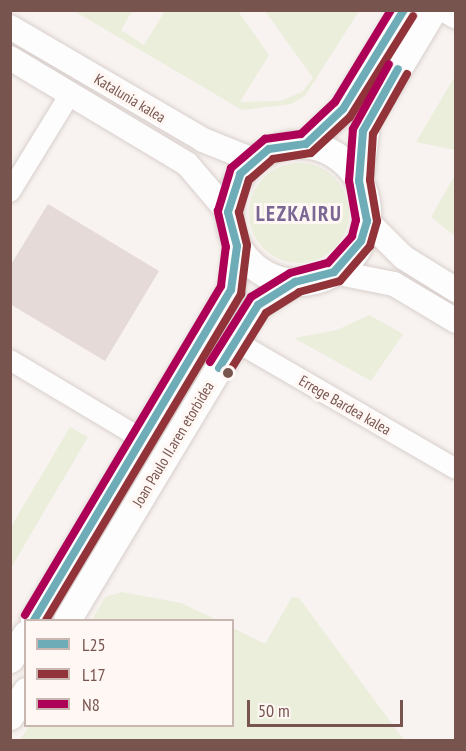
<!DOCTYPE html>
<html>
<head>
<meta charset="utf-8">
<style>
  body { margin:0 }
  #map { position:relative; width:466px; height:751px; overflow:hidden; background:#f8f3f0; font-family:"PT Sans Narrow",sans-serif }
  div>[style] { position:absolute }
  .green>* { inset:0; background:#eaeedb }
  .round { border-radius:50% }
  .building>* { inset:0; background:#e5dad7 }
  .roads { filter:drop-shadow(0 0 2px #d8cfcc) drop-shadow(0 0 2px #d8cfcc) }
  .minor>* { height:20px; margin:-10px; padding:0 10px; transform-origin:10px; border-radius:10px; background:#fefdfd }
  .tertiary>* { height:24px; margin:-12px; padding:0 12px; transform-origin:12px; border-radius:12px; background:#fefdfd }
  .secondary>* { height:27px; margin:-13.5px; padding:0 13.5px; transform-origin:13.5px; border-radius:13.5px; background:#fefdfd }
  .secondary>.ring { margin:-13.5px; padding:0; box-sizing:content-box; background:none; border:27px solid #fefdfd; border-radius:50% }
  .bus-1>* { height:8px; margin:-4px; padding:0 4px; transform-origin:4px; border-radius:4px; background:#6eacb8 }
  .bus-2>* { height:8px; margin:-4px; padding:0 4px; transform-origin:4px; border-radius:4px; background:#913338 }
  .bus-3>* { height:8px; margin:-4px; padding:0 4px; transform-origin:4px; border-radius:4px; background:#ad0057 }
  .dots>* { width:16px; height:16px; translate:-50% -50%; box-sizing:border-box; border:3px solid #fef7f3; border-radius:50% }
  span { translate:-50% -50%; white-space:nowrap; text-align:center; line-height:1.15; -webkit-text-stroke:6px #fef7f3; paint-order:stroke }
  .street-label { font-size:15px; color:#78544f }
  .district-label { font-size:21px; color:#7a6793; font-weight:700; letter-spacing:1.5px }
  .frame { position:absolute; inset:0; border:12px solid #78544f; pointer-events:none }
  .legend { position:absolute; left:24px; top:619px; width:210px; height:108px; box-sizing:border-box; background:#fef7f3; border:2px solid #c8b6b1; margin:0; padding:8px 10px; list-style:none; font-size:18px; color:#78544f }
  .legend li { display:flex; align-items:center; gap:12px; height:30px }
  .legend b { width:30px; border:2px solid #c8b6b1 }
  .scale { position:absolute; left:247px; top:700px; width:156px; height:27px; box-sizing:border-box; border:3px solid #78544f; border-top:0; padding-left:8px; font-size:18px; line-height:21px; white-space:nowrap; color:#78544f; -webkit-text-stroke:4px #fef7f3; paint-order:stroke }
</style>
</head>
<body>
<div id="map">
  <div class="green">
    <i style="clip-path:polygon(74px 11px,132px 11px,121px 30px,144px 45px,165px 11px,238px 11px,269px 55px,240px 102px,280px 101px,302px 92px,313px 78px,265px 11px,359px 11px,305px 96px,291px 104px,242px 110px)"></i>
    <i style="clip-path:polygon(455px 76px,455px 150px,416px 142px)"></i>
    <i class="round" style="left:249px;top:163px;width:100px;height:100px"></i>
    <i style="clip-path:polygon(455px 175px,455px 236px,431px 217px)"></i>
    <i style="clip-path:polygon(369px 315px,403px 334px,371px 381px,294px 338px,337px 330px)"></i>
    <i style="clip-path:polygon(70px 427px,88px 437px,11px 568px,11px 527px)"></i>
    <i style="clip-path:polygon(122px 592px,181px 603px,217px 620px,92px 620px,105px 597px)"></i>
    <i style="clip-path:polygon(292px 597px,299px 598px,404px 740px,20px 740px,29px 726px,232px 726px,233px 628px,265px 644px)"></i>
  </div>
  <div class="building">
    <i style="clip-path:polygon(48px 204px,159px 271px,105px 361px,10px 304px,10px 266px)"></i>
  </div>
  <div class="roads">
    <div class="minor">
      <i style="left:441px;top:10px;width:17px;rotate:31deg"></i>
      <i style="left:10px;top:192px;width:115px;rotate:-58.5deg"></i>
      <i style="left:235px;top:341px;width:255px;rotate:30.1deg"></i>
      <i style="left:10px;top:360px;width:154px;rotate:30.9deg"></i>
    </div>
    <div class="tertiary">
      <i style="left:10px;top:27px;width:224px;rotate:30.3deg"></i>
      <i style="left:203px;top:140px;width:54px;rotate:21.8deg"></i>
      <i style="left:10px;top:58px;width:206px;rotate:30.9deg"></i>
      <i style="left:187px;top:164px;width:63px;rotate:49.5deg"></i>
      <i style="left:367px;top:221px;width:51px;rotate:45deg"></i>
      <i style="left:403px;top:257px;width:62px;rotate:31.9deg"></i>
      <i style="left:334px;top:272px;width:61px;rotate:11.3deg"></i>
      <i style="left:394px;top:284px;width:72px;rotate:30.8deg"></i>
    </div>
    <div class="secondary">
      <i class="ring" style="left:229px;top:144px;width:111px;height:111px"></i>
      <i style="left:306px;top:144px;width:51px;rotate:-43.4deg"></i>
      <i style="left:343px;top:109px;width:116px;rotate:-58.4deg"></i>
      <i style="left:359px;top:181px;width:59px;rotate:-83.2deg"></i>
      <i style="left:366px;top:122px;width:131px;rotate:-59.1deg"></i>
      <i style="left:34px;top:620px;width:371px;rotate:-59.2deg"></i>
      <i style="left:224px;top:301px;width:13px;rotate:-58deg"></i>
      <i style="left:231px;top:290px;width:44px;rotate:-82.2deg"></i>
      <i style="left:67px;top:620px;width:355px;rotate:-59deg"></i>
      <i style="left:250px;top:316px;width:14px;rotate:-54deg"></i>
      <i style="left:258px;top:305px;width:44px;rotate:-31.9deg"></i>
      <i style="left:10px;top:659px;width:30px;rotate:-57deg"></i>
      <i style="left:10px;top:716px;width:30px;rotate:-57deg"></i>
    </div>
  </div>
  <div class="bus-1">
    <i style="left:219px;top:368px;width:74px;rotate:-58.2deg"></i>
    <i style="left:258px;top:305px;width:44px;rotate:-31.9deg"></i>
    <i style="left:295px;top:282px;width:40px;rotate:-14.4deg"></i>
    <i style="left:334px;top:272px;width:41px;rotate:-48.9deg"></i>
    <i style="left:361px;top:241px;width:21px;rotate:-73deg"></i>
    <i style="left:367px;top:221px;width:41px;rotate:-101.3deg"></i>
    <i style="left:359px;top:181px;width:50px;rotate:-85.4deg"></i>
    <i style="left:363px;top:131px;width:71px;rotate:-60.6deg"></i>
    <i style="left:34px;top:620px;width:384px;rotate:-59.2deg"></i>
    <i style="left:231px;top:290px;width:44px;rotate:-82.2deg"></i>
    <i style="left:237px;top:246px;width:35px;rotate:-105deg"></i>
    <i style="left:228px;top:212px;width:40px;rotate:-72deg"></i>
    <i style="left:240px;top:174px;width:38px;rotate:-41deg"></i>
    <i style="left:269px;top:149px;width:37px;rotate:-8deg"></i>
    <i style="left:306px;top:144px;width:51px;rotate:-43.4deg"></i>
    <i style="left:343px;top:109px;width:116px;rotate:-58.4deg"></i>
  </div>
  <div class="bus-2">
    <i style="left:228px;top:374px;width:72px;rotate:-58.1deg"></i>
    <i style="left:266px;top:313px;width:39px;rotate:-32deg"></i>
    <i style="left:299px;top:292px;width:42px;rotate:-15deg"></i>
    <i style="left:340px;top:281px;width:46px;rotate:-49.4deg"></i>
    <i style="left:370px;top:246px;width:26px;rotate:-74deg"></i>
    <i style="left:377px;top:221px;width:42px;rotate:-99.7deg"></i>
    <i style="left:370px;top:180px;width:46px;rotate:-86.3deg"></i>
    <i style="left:373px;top:134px;width:69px;rotate:-60.5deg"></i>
    <i style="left:46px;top:620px;width:380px;rotate:-59.1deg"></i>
    <i style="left:241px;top:294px;width:49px;rotate:-83deg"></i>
    <i style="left:247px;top:245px;width:34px;rotate:-104deg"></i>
    <i style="left:239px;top:212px;width:34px;rotate:-73deg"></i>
    <i style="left:249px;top:180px;width:32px;rotate:-41deg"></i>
    <i style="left:273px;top:159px;width:38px;rotate:-9deg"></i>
    <i style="left:311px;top:153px;width:53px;rotate:-42.7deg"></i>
    <i style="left:350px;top:117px;width:119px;rotate:-58deg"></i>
  </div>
  <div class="bus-3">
    <i style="left:210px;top:362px;width:77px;rotate:-57.8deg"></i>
    <i style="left:251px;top:297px;width:46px;rotate:-31.6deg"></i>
    <i style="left:290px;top:273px;width:39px;rotate:-15deg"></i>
    <i style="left:328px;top:263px;width:36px;rotate:-48deg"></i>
    <i style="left:352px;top:236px;width:16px;rotate:-76deg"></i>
    <i style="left:356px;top:220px;width:40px;rotate:-100deg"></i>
    <i style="left:349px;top:181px;width:52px;rotate:-85.6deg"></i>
    <i style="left:353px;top:129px;width:74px;rotate:-61deg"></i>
    <i style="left:25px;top:615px;width:383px;rotate:-59.2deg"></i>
    <i style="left:221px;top:286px;width:39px;rotate:-83deg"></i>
    <i style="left:226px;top:247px;width:37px;rotate:-103deg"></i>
    <i style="left:218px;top:211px;width:45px;rotate:-73.2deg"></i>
    <i style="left:231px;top:168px;width:45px;rotate:-40.5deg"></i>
    <i style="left:265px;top:139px;width:36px;rotate:-8deg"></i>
    <i style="left:301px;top:134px;width:47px;rotate:-43.3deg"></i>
    <i style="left:335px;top:102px;width:108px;rotate:-58.7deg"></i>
  </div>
  <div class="dots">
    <i style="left:228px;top:373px;background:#78544f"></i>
  </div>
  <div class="street-label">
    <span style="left:130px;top:98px;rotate:31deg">Katalunia kalea</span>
    <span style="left:345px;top:405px;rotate:30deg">Errege Bardea kalea</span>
    <span style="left:173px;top:444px;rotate:-59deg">Joan Paulo II.aren etorbidea</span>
  </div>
  <div class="district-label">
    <span style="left:299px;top:214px">LEZKAIRU</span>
  </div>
  <div class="frame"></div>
  <ul class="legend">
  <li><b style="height:8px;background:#6eacb8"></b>L25</li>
  <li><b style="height:8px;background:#913338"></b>L17</li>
  <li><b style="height:8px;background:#ad0057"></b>N8</li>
  </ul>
  <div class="scale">50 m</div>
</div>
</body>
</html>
